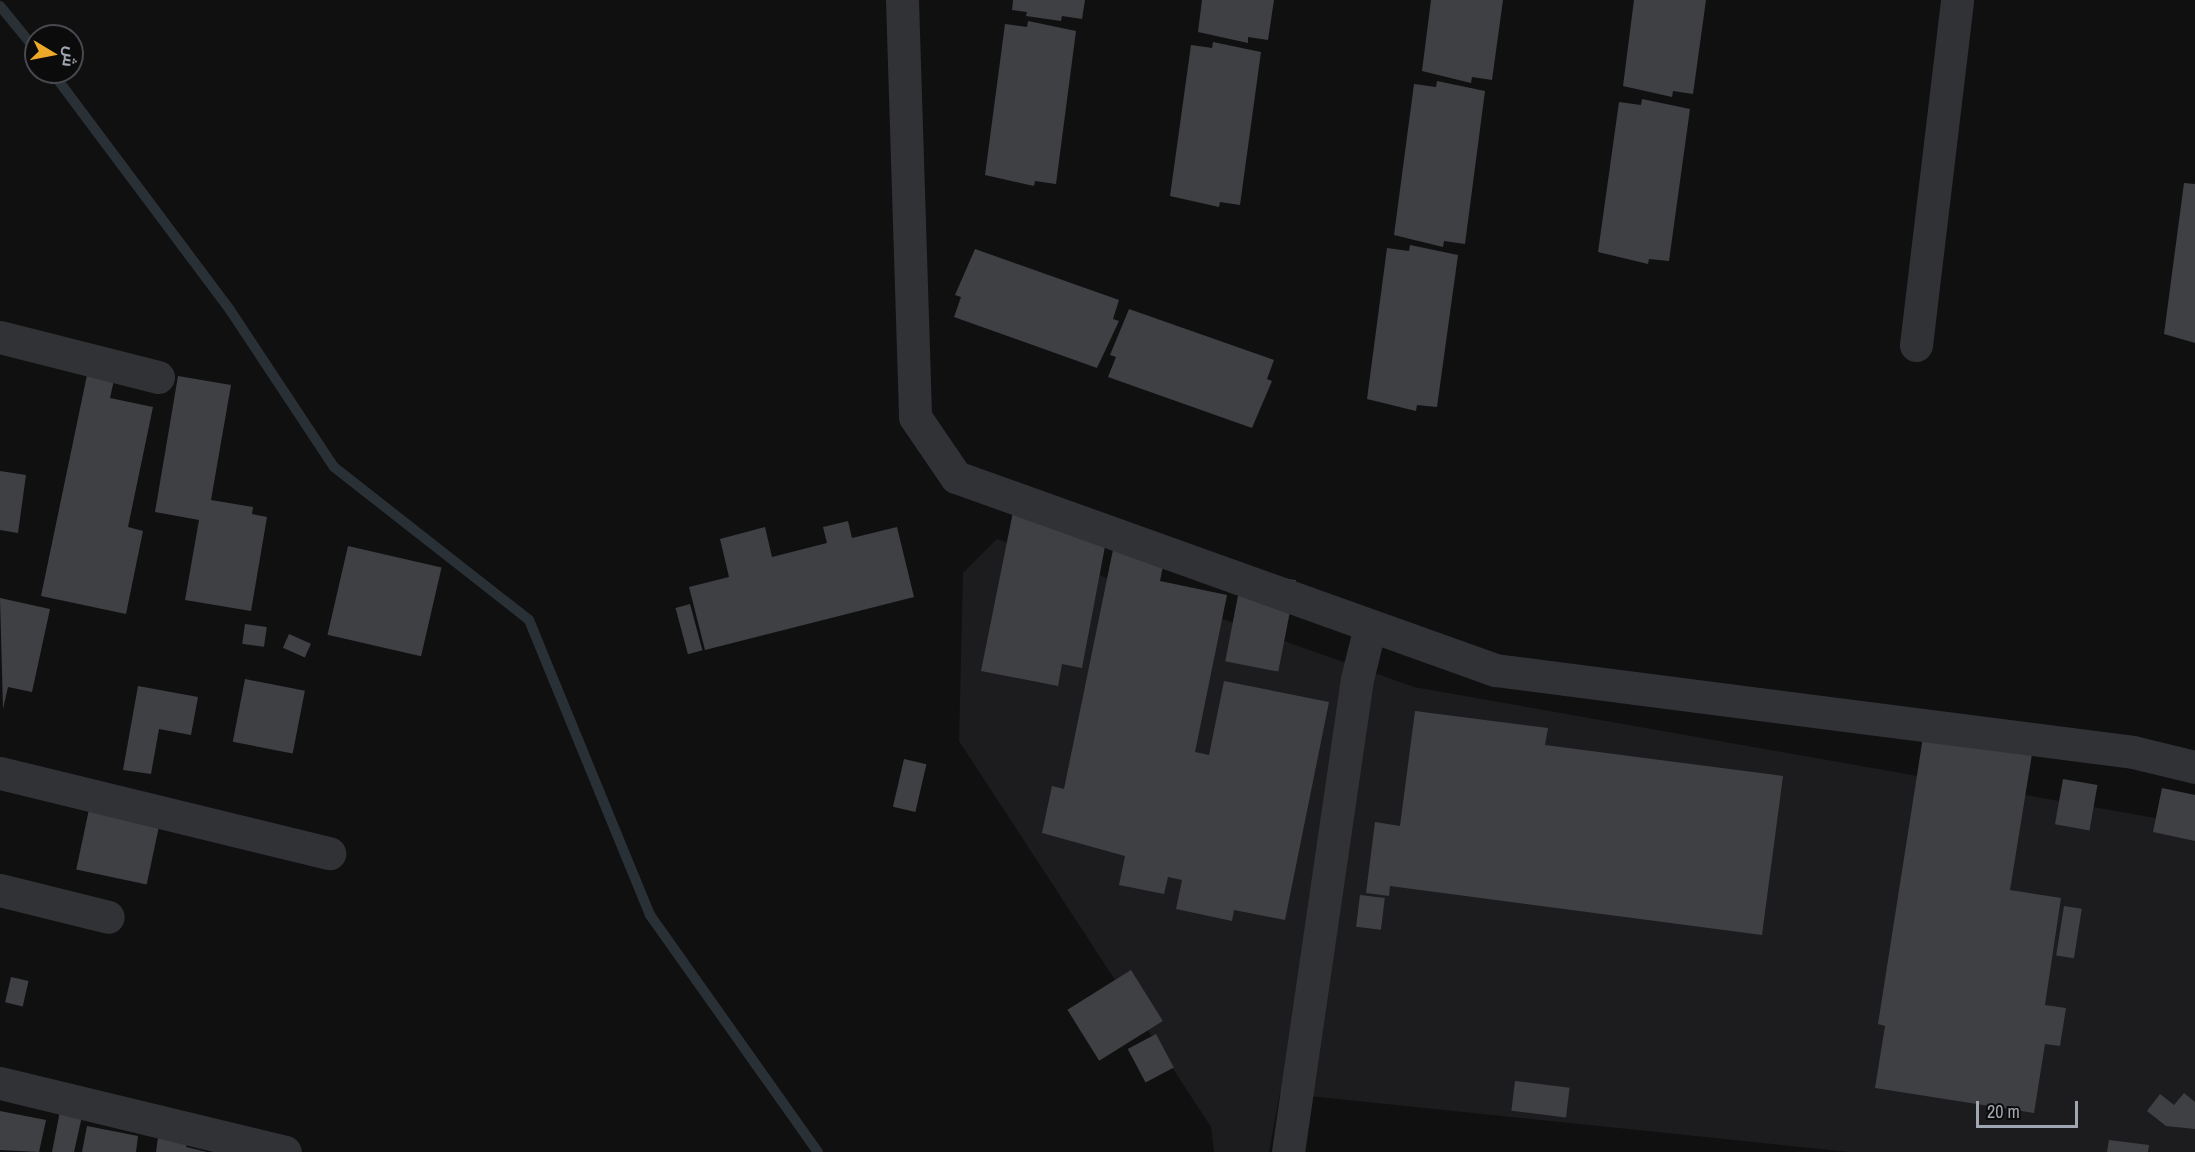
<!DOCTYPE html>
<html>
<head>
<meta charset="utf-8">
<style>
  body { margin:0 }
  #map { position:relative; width:2195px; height:1152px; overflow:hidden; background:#101011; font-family:"Archivo Narrow",Cairo,sans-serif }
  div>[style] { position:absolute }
  .built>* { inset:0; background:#1c1c1e }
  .stream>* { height:10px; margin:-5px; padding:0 5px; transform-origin:5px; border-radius:5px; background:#293137 }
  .building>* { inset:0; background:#3f4044; transform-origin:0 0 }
  .minor>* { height:33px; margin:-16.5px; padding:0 16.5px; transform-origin:16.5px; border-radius:16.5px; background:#313236 }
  span { translate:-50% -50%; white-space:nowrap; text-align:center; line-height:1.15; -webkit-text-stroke:4.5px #0b0b0c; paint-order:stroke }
  .north { position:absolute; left:24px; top:24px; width:60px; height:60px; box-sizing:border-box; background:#0b0b0c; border:2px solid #47494e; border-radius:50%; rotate:100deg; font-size:16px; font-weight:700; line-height:24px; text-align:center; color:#a1a7b2 }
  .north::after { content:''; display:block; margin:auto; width:21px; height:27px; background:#efa92a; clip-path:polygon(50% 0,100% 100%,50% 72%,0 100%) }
  .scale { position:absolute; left:1976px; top:1101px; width:102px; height:27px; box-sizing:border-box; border:3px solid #a1a7b2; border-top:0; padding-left:8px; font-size:18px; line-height:21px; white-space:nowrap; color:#a1a7b2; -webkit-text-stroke:4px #0b0b0c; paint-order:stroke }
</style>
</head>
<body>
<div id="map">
  <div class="built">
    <i style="clip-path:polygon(997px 539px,1414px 687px,2195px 825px,2195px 1152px,1849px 1152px,1280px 1093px,1269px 1152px,1214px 1152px,1211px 1127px,959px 741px,963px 573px)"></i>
  </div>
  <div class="stream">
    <i style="left:0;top:6px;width:57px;rotate:50.7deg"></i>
    <i style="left:52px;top:72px;width:297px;rotate:53.2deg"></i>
    <i style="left:230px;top:310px;width:188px;rotate:56.5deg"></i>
    <i style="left:334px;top:467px;width:248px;rotate:38.1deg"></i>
    <i style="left:529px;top:620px;width:319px;rotate:67.7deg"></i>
    <i style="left:650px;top:915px;width:291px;rotate:54.7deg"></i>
  </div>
  <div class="building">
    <i style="clip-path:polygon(1013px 0,1085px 0,1082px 19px,1062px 16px,1061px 21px,1026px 16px,1027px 12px,1012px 10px)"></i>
    <i style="clip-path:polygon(1202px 0,1274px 0,1268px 40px,1248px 37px,1248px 43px,1198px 32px)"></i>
    <i style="clip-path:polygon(1431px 0,1503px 0,1492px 80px,1472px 77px,1471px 83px,1422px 71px)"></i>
    <i style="clip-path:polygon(1634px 0,1706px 0,1693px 94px,1673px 91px,1672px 97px,1623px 86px)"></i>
    <i style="clip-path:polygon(1028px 21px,1076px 31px,1056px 184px,1035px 181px,1034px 186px,985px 175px,1005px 24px,1027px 27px)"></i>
    <i style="clip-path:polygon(1213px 42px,1261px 52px,1240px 205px,1220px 202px,1219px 207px,1170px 196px,1191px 45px,1212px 48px)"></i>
    <i style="clip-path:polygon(1437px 81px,1485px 91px,1465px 244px,1444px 241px,1443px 247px,1394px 235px,1414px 84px,1436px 87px)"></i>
    <i style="clip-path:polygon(1642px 99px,1690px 109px,1669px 261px,1649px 259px,1648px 264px,1598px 252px,1619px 102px,1641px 105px)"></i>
    <i style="clip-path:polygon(2184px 183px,2195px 184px,2195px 343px,2164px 334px)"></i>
    <i style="clip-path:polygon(1410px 245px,1458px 255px,1437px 407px,1417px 405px,1416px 411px,1367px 399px,1387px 248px,1409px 251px)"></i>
    <i style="clip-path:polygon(975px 249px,1119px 300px,1113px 319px,1119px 321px,1097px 368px,954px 317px,961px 297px,955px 295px)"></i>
    <i style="clip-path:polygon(1129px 309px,1274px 360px,1267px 379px,1272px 381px,1252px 428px,1108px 377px,1116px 357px,1110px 355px)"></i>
    <i style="clip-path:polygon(87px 375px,114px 380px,110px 398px,153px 407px,128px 527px,143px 531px,126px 614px,41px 596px)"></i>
    <i style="clip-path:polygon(178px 376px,231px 385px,211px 500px,253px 507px,252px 514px,267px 517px,251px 611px,185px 600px,199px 520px,155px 512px)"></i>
    <i style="clip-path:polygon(0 471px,26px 475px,18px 533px,0 530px)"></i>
    <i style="clip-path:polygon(1015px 502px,1110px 520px,1082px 668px,1062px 664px,1058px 686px,981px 671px)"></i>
    <i style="clip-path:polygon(848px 521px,852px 538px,897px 527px,914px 597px,705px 650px,689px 587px,729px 577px,720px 539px,765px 527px,772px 557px,827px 543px,823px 527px)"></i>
    <i style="clip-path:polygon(1115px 540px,1166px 551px,1160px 581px,1227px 595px,1195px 752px,1209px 755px,1224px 681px,1329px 702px,1285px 920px,1234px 910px,1232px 921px,1176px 909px,1182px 880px,1168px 877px,1164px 894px,1119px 885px,1125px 856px,1042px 833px,1052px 786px,1064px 789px)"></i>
    <i style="left:348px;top:546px;width:96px;height:91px;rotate:13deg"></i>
    <i style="left:1243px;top:570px;width:54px;height:93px;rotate:11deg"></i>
    <i style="clip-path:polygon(0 598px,50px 609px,32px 692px,8px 687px,3px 709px)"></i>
    <i style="left:690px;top:604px;width:48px;height:15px;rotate:75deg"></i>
    <i style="left:245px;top:624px;width:22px;height:20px;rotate:8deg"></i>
    <i style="left:289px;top:634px;width:24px;height:15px;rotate:24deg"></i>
    <i style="left:245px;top:679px;width:61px;height:64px;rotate:11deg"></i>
    <i style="clip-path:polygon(138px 686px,198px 697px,191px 735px,159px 729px,151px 774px,123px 770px)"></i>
    <i style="clip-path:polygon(1415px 711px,1548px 728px,1545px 745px,1783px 776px,1762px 935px,1390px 886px,1389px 896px,1366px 893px,1375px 822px,1400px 826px)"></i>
    <i style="clip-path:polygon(1923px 737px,2032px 754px,2010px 890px,2061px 898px,2045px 1005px,2066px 1008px,2060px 1046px,2045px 1044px,2034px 1113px,1875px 1088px,1885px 1026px,1878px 1024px)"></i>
    <i style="left:904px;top:759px;width:23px;height:49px;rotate:13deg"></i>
    <i style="left:2063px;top:779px;width:35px;height:46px;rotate:10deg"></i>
    <i style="clip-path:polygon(2162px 788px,2195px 795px,2195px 841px,2153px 832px)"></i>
    <i style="left:91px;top:800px;width:72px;height:71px;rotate:12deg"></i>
    <i style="left:1360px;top:895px;width:25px;height:32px;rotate:7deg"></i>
    <i style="left:2064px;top:906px;width:18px;height:50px;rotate:9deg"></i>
    <i style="left:1131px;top:970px;width:60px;height:75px;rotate:58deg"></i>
    <i style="left:11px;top:977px;width:18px;height:26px;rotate:13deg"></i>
    <i style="left:1156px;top:1034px;width:38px;height:32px;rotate:62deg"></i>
    <i style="left:1515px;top:1081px;width:55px;height:30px;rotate:7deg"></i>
    <i style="clip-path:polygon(2184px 1093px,2195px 1102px,2195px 1129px,2166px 1126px,2147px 1111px,2160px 1094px,2174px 1105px)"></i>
    <i style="clip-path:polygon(0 1111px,46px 1120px,39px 1152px,0 1150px)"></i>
    <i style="clip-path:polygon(60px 1111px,82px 1116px,74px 1152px,52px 1152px)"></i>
    <i style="clip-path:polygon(87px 1126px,138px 1136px,136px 1152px,82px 1152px)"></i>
    <i style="clip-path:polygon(158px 1137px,187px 1141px,186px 1147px,207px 1152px,156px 1152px)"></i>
    <i style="clip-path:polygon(2109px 1140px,2149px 1145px,2148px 1152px,2107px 1152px)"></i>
  </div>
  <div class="minor">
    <i style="left:902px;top:0;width:417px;rotate:88.2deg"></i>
    <i style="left:915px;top:417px;width:73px;rotate:55.7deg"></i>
    <i style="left:956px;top:477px;width:573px;rotate:19.7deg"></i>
    <i style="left:1495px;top:670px;width:643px;rotate:7.32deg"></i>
    <i style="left:2133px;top:752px;width:64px;rotate:13.6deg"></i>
    <i style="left:0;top:337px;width:163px;rotate:14.2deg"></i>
    <i style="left:1916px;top:345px;width:347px;rotate:-83.2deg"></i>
    <i style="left:0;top:773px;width:339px;rotate:13.7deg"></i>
    <i style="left:0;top:890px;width:111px;rotate:14deg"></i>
    <i style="left:0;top:1083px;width:293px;rotate:13.6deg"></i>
    <i style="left:1288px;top:1152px;width:478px;rotate:-81.7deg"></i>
    <i style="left:1357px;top:679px;width:55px;rotate:-76.2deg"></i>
  </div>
  <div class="north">ش</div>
  <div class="scale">20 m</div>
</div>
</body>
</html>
